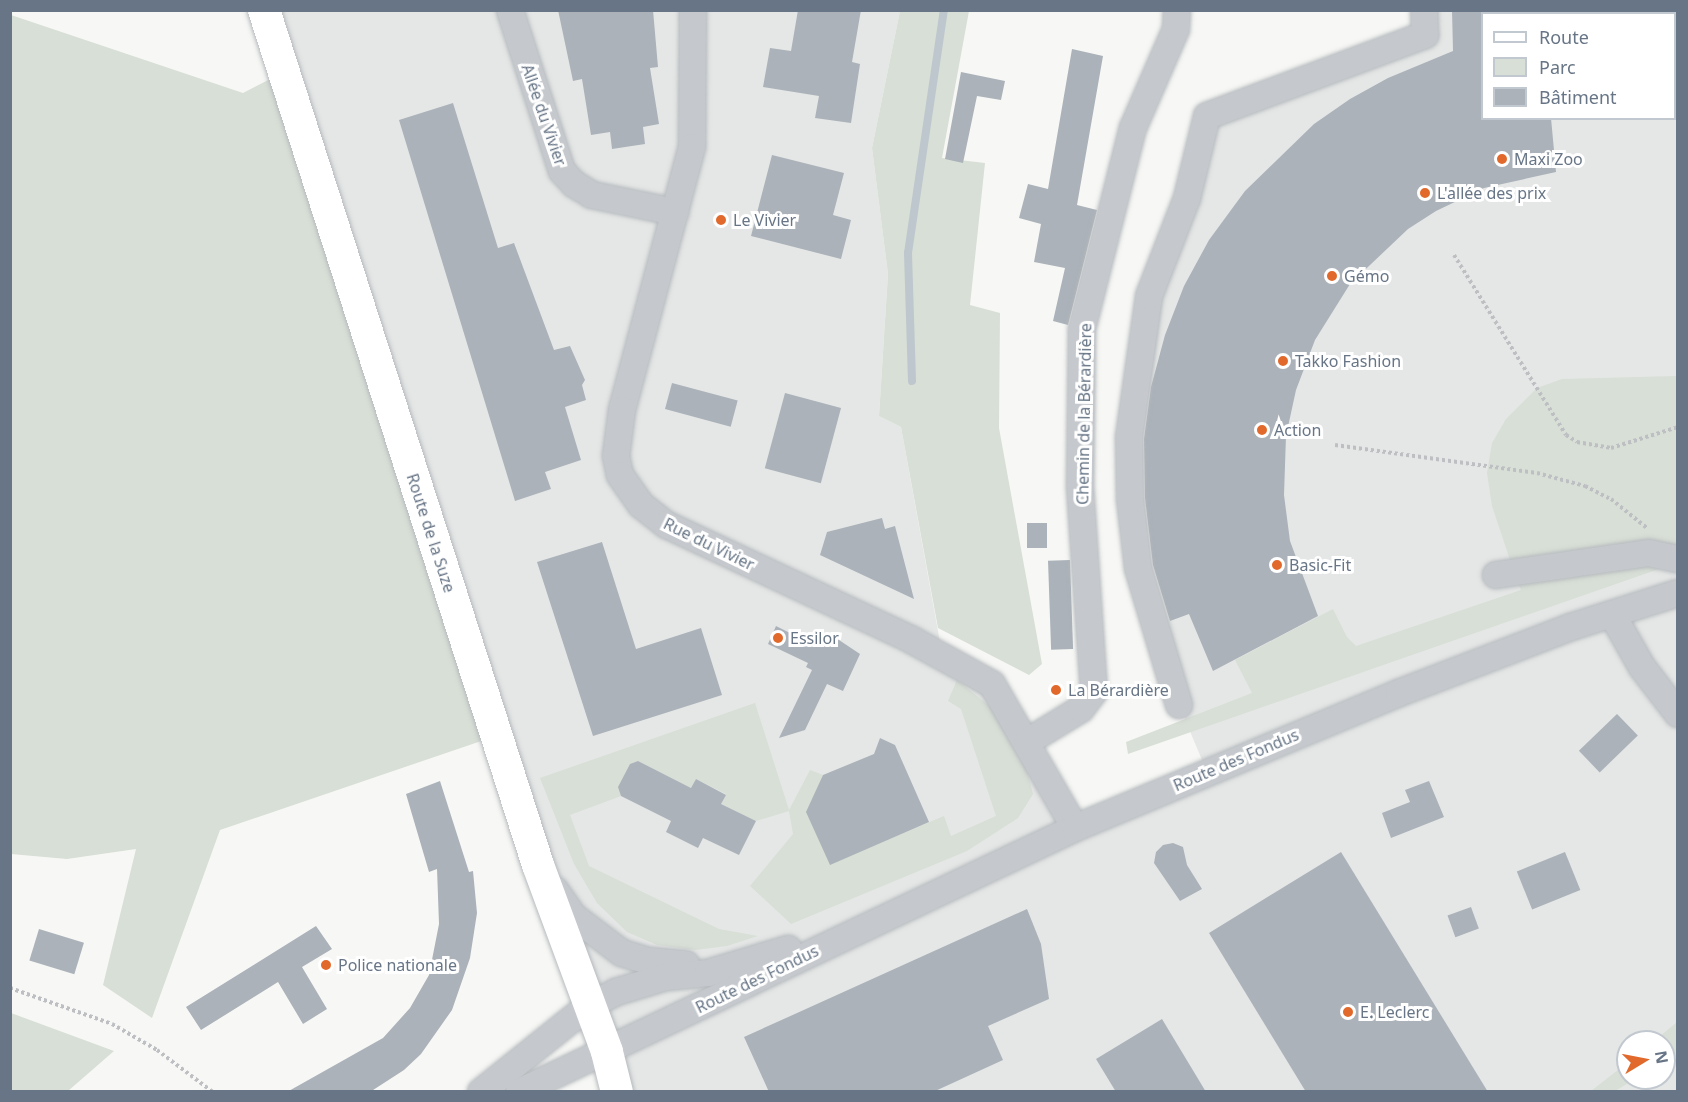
<!DOCTYPE html>
<html>
<head>
<meta charset="utf-8">
<style>
  body { margin:0 }
  #map { position:relative; width:1688px; height:1102px; overflow:hidden; background:#f7f8f5; font-family:"Noto Sans",sans-serif }
  div>[style] { position:absolute }
  .built>* { inset:0; background:#e5e7e6 }
  .green>* { inset:0; background:#d8dfd6 }
  .stream>* { height:8px; margin:-4px; padding:0 4px; transform-origin:4px; border-radius:4px; background:#bec7cd }
  .building>* { inset:0; background:#abb2b9; transform-origin:0 0 }
  .path>* { height:4px; margin-top:-2px; transform-origin:0; background:repeating-linear-gradient(90deg,#bdbfc2 0 3px,transparent 0 6px) }
  .roads { filter:drop-shadow(0 0 2px #b6babe) drop-shadow(0 0 2px #b6babe) }
  .minor>* { height:26px; margin:-13px; padding:0 13px; transform-origin:13px; border-radius:13px; background:#c5c8cc }
  .major>* { height:32px; margin:-16px; padding:0 16px; transform-origin:16px; border-radius:16px; background:#fff }
  .dots>* { width:16px; height:16px; translate:-50% -50%; box-sizing:border-box; border:3px solid #fff; border-radius:50% }
  span { translate:-50% -50%; white-space:nowrap; text-align:center; line-height:1.15; -webkit-text-stroke:6px #fff; paint-order:stroke }
  .street-label { font-size:16px; color:#677586 }
  .poi-label { font-size:16px; color:#677586 }
  .left { translate:0 -50%; text-align:left }
  .frame { position:absolute; inset:0; border:12px solid #677586; pointer-events:none }
  .legend { position:absolute; left:1481px; top:12px; width:195px; height:108px; box-sizing:border-box; background:#fff; border:2px solid #c2c8cf; margin:0; padding:8px 10px; list-style:none; font-size:18px; color:#677586 }
  .legend li { display:flex; align-items:center; gap:12px; height:30px }
  .legend b { width:30px; border:2px solid #c2c8cf }
  .north { position:absolute; left:1616px; top:1030px; width:60px; height:60px; box-sizing:border-box; background:#fff; border:2px solid #c2c8cf; border-radius:50%; rotate:80deg; font-size:16px; font-weight:700; line-height:24px; text-align:center; color:#677586 }
  .north::after { content:''; display:block; margin:auto; width:21px; height:27px; background:#e1692b; clip-path:polygon(50% 0,100% 100%,50% 72%,0 100%) }
</style>
</head>
<body>
<div id="map">
  <div class="built">
    <i style="clip-path:polygon(evenodd,264px 11px,900px 11px,872px 148px,888px 274px,879px 416px,901px 427px,944px 664px,992px 684px,1075px 828px,1207px 772px,1179px 705px,1138px 568px,1137px 372px,1207px 116px,1425px 35px,1425px 11px,1677px 11px,1677px 1091px,631px 1091px,264px 11px,1482px 14px,1674px 14px,1674px 118px,1482px 118px,1482px 14px,264px 11px,1628px 1042px,1664px 1042px,1664px 1078px,1628px 1078px,1628px 1042px)"></i>
  </div>
  <div class="green">
    <i style="clip-path:polygon(900px 11px,969px 11px,942px 158px,985px 163px,970px 305px,1000px 313px,999px 428px,1042px 664px,1029px 675px,938px 628px,901px 427px,879px 416px,888px 274px,872px 148px)"></i>
    <i style="clip-path:polygon(11px 15px,243px 93px,284px 72px,496px 736px,220px 830px,152px 1018px,103px 985px,136px 849px,67px 859px,11px 854px)"></i>
    <i style="clip-path:polygon(1677px 376px,1677px 551px,1511px 563px,1492px 506px,1487px 473px,1492px 443px,1506px 419px,1537px 388px,1562px 379px)"></i>
    <i style="clip-path:polygon(1642px 561px,1659px 569px,1128px 754px,1126px 742px,1252px 693px,1235px 660px,1333px 609px,1347px 637px,1356px 646px,1521px 590px,1517px 581px)"></i>
    <i style="clip-path:polygon(957px 680px,993px 709px,1026px 767px,1033px 794px,1018px 818px,967px 851px,791px 924px,750px 886px,793px 834px,789px 811px,756px 821px,721px 804px,726px 794px,696px 779px,691px 788px,638px 761px,630px 764px,619px 787px,621px 796px,570px 815px,589px 866px,719px 929px,758px 936px,727px 946px,695px 950px,657px 945px,627px 932px,597px 903px,574px 864px,540px 778px,755px 703px,789px 810px,810px 770px,823px 775px,807px 812px,830px 864px,944px 816px,951px 836px,996px 816px,961px 709px,948px 701px)"></i>
    <i style="clip-path:polygon(10px 1013px,11px 1013px,114px 1051px,68px 1091px,11px 1091px)"></i>
    <i style="clip-path:polygon(1677px 1022px,1677px 1053px,1664px 1062px,1664px 1042px,1653px 1042px)"></i>
    <i style="clip-path:polygon(1628px 1062px,1628px 1078px,1637px 1078px,1615px 1091px,1591px 1091px)"></i>
  </div>
  <div class="stream">
    <i style="left:912px;top:381px;width:128px;rotate:-91.8deg"></i>
    <i style="left:908px;top:253px;width:246px;rotate:-81.6deg"></i>
  </div>
  <div class="building">
    <i style="clip-path:polygon(558px 10px,653px 10px,658px 67px,650px 68px,659px 124px,643px 127px,645px 144px,612px 149px,610px 132px,591px 135px,582px 79px,573px 81px)"></i>
    <i style="clip-path:polygon(798px 10px,861px 10px,852px 62px,860px 64px,851px 123px,815px 118px,819px 96px,763px 87px,770px 48px,791px 51px)"></i>
    <i style="clip-path:polygon(1452px 10px,1482px 10px,1482px 118px,1551px 118px,1556px 172px,1484px 188px,1436px 211px,1408px 229px,1350px 284px,1315px 340px,1296px 390px,1286px 436px,1284px 495px,1290px 541px,1318px 616px,1213px 671px,1189px 614px,1170px 621px,1153px 565px,1145px 498px,1144px 439px,1151px 387px,1165px 335px,1184px 286px,1209px 240px,1245px 191px,1314px 124px,1350px 99px,1388px 78px,1453px 51px)"></i>
    <i style="clip-path:polygon(1072px 49px,1103px 56px,1077px 205px,1097px 210px,1068px 325px,1053px 321px,1065px 268px,1034px 262px,1041px 224px,1019px 218px,1028px 184px,1048px 189px)"></i>
    <i style="clip-path:polygon(961px 72px,1005px 81px,1001px 100px,977px 96px,963px 163px,945px 159px)"></i>
    <i style="clip-path:polygon(453px 103px,498px 248px,514px 243px,554px 350px,570px 346px,585px 380px,582px 385px,586px 400px,565px 407px,581px 460px,545px 472px,551px 489px,515px 501px,399px 120px)"></i>
    <i style="clip-path:polygon(772px 155px,844px 173px,833px 215px,851px 220px,841px 259px,751px 236px)"></i>
    <i style="left:672px;top:383px;width:68px;height:27px;rotate:15deg"></i>
    <i style="left:785px;top:393px;width:58px;height:78px;rotate:15deg"></i>
    <i style="clip-path:polygon(882px 518px,885px 529px,895px 526px,914px 599px,820px 555px,827px 532px)"></i>
    <i style="left:1027px;top:523px;width:20px;height:25px"></i>
    <i style="clip-path:polygon(602px 542px,636px 649px,701px 628px,722px 695px,593px 736px,537px 562px)"></i>
    <i style="left:1070px;top:560px;width:89px;height:22px;rotate:88deg"></i>
    <i style="clip-path:polygon(776px 626px,816px 646px,821px 635px,828px 639px,830px 634px,860px 654px,843px 691px,827px 684px,805px 730px,779px 738px,812px 670px,806px 667px,808px 663px,768px 644px)"></i>
    <i style="left:1617px;top:714px;width:30px;height:53px;rotate:46deg"></i>
    <i style="clip-path:polygon(880px 738px,895px 745px,929px 822px,830px 865px,806px 812px,823px 775px,874px 754px)"></i>
    <i style="clip-path:polygon(638px 761px,691px 788px,696px 779px,726px 795px,721px 804px,756px 821px,739px 855px,703px 838px,698px 848px,666px 832px,671px 821px,621px 796px,618px 787px,630px 764px)"></i>
    <i style="clip-path:polygon(440px 781px,469px 872px,473px 871px,477px 913px,470px 958px,452px 1010px,421px 1054px,404px 1070px,370px 1092px,287px 1092px,383px 1038px,410px 1008px,429px 975px,439px 924px,437px 869px,429px 872px,406px 794px)"></i>
    <i style="clip-path:polygon(1429px 781px,1444px 817px,1391px 838px,1382px 813px,1410px 802px,1405px 790px)"></i>
    <i style="clip-path:polygon(1173px 843px,1183px 847px,1187px 865px,1202px 889px,1180px 901px,1154px 863px,1156px 852px,1163px 845px)"></i>
    <i style="clip-path:polygon(1341px 852px,1488px 1092px,1306px 1092px,1209px 933px)"></i>
    <i style="left:1565px;top:852px;width:41px;height:52px;rotate:68deg"></i>
    <i style="left:1471px;top:907px;width:23px;height:25px;rotate:70deg"></i>
    <i style="clip-path:polygon(1027px 909px,1041px 944px,1049px 999px,988px 1026px,1003px 1060px,933px 1092px,769px 1092px,744px 1037px)"></i>
    <i style="clip-path:polygon(316px 926px,332px 949px,302px 967px,327px 1009px,303px 1024px,278px 982px,201px 1030px,186px 1007px)"></i>
    <i style="left:39px;top:929px;width:47px;height:33px;rotate:17deg"></i>
    <i style="clip-path:polygon(1162px 1019px,1206px 1092px,1116px 1092px,1096px 1059px)"></i>
  </div>
  <div class="path">
    <i style="left:1454px;top:255px;width:212px;rotate:58.1deg"></i>
    <i style="left:1566px;top:435px;width:13px;rotate:32deg"></i>
    <i style="left:1577px;top:442px;width:35px;rotate:10deg"></i>
    <i style="left:1611px;top:448px;width:70px;rotate:-17.4deg"></i>
    <i style="left:1335px;top:445px;width:204px;rotate:7.9deg"></i>
    <i style="left:1537px;top:473px;width:50px;rotate:15.2deg"></i>
    <i style="left:1585px;top:486px;width:29px;rotate:27deg"></i>
    <i style="left:1611px;top:499px;width:46px;rotate:38.9deg"></i>
    <i style="left:10px;top:988px;width:108px;rotate:19.4deg"></i>
    <i style="left:112px;top:1024px;width:52px;rotate:30deg"></i>
    <i style="left:157px;top:1050px;width:70px;rotate:36.9deg"></i>
  </div>
  <div class="roads">
    <div class="minor">
      <i style="left:510px;top:10px;width:169px;rotate:72.1deg"></i>
      <i style="left:562px;top:171px;width:18px;rotate:47deg"></i>
      <i style="left:574px;top:184px;width:21px;rotate:31deg"></i>
      <i style="left:592px;top:195px;width:85px;rotate:11.6deg"></i>
      <i style="left:693px;top:10px;width:137px;rotate:90.4deg"></i>
      <i style="left:692px;top:147px;width:272px;rotate:104.9deg"></i>
      <i style="left:622px;top:410px;width:46px;rotate:97.4deg"></i>
      <i style="left:616px;top:456px;width:19px;rotate:78deg"></i>
      <i style="left:620px;top:475px;width:37px;rotate:55deg"></i>
      <i style="left:641px;top:505px;width:33px;rotate:38deg"></i>
      <i style="left:667px;top:525px;width:271px;rotate:25.1deg"></i>
      <i style="left:912px;top:640px;width:91px;rotate:28.8deg"></i>
      <i style="left:992px;top:684px;width:166px;rotate:60deg"></i>
      <i style="left:1496px;top:575px;width:155px;rotate:-8.2deg"></i>
      <i style="left:1649px;top:553px;width:30px;rotate:12deg"></i>
      <i style="left:1612px;top:614px;width:61px;rotate:60.5deg"></i>
      <i style="left:1642px;top:667px;width:59px;rotate:52.5deg"></i>
      <i style="left:1179px;top:705px;width:143px;rotate:-106.7deg"></i>
      <i style="left:1138px;top:568px;width:69px;rotate:-96.6deg"></i>
      <i style="left:1130px;top:499px;width:62px;rotate:-90.9deg"></i>
      <i style="left:1129px;top:437px;width:142px;rotate:-81.9deg"></i>
      <i style="left:1149px;top:296px;width:105px;rotate:-68.8deg"></i>
      <i style="left:1187px;top:198px;width:84px;rotate:-76.3deg"></i>
      <i style="left:1207px;top:116px;width:233px;rotate:-20.4deg"></i>
      <i style="left:1425px;top:35px;width:25px;rotate:-92deg"></i>
      <i style="left:1027px;top:742px;width:63px;rotate:-31.4deg"></i>
      <i style="left:1081px;top:709px;width:21px;rotate:-53deg"></i>
      <i style="left:1094px;top:692px;width:206px;rotate:-93.9deg"></i>
      <i style="left:1080px;top:486px;width:157px;rotate:-89.3deg"></i>
      <i style="left:1082px;top:329px;width:207px;rotate:-75.8deg"></i>
      <i style="left:1133px;top:128px;width:108px;rotate:-66.5deg"></i>
      <i style="left:1176px;top:29px;width:19px;rotate:-87deg"></i>
      <i style="left:555px;top:890px;width:32px;rotate:55deg"></i>
      <i style="left:573px;top:916px;width:61px;rotate:37.1deg"></i>
      <i style="left:622px;top:953px;width:28px;rotate:17deg"></i>
      <i style="left:649px;top:961px;width:37px;rotate:5deg"></i>
      <i style="left:481px;top:1092px;width:136px;rotate:-38.7deg"></i>
      <i style="left:587px;top:1007px;width:33px;rotate:-27deg"></i>
      <i style="left:616px;top:992px;width:52px;rotate:-16.7deg"></i>
      <i style="left:666px;top:977px;width:42px;rotate:-5.4deg"></i>
      <i style="left:708px;top:973px;width:84px;rotate:-16.7deg"></i>
      <i style="left:519px;top:1092px;width:615px;rotate:-25.4deg"></i>
      <i style="left:1075px;top:828px;width:351px;rotate:-22.6deg"></i>
      <i style="left:1399px;top:693px;width:184px;rotate:-21deg"></i>
      <i style="left:1571px;top:627px;width:112px;rotate:-17.6deg"></i>
    </div>
    <div class="major">
      <i style="left:264px;top:10px;width:898px;rotate:72.23deg"></i>
      <i style="left:538px;top:865px;width:199px;rotate:69.7deg"></i>
      <i style="left:607px;top:1052px;width:41px;rotate:76deg"></i>
    </div>
  </div>
  <div class="dots">
    <i style="left:1502px;top:159px;background:#e1692b"></i>
    <i style="left:1425px;top:193px;background:#e1692b"></i>
    <i style="left:721px;top:220px;background:#e1692b"></i>
    <i style="left:1332px;top:276px;background:#e1692b"></i>
    <i style="left:1283px;top:361px;background:#e1692b"></i>
    <i style="left:1262px;top:430px;background:#e1692b"></i>
    <i style="left:1277px;top:565px;background:#e1692b"></i>
    <i style="left:778px;top:638px;background:#e1692b"></i>
    <i style="left:1056px;top:690px;background:#e1692b"></i>
    <i style="left:326px;top:965px;background:#e1692b"></i>
    <i style="left:1348px;top:1012px;background:#e1692b"></i>
  </div>
  <div class="street-label">
    <span style="left:544px;top:115px;rotate:71deg">Allée du Vivier</span>
    <span style="left:1084px;top:414px;rotate:-89deg">Chemin de la Bérardière</span>
    <span style="left:431px;top:533px;rotate:72deg">Route de la Suze</span>
    <span style="left:709px;top:544px;rotate:26deg">Rue du Vivier</span>
    <span style="left:1236px;top:760px;rotate:-23deg">Route des Fondus</span>
    <span style="left:757px;top:979px;rotate:-26deg">Route des Fondus</span>
  </div>
  <div class="poi-label">
    <span class="left" style="left:1514px;top:159px">Maxi Zoo</span>
    <span class="left" style="left:1437px;top:193px">L'allée des prix</span>
    <span class="left" style="left:733px;top:220px">Le Vivier</span>
    <span class="left" style="left:1344px;top:276px">Gémo</span>
    <span class="left" style="left:1295px;top:361px">Takko Fashion</span>
    <span class="left" style="left:1274px;top:430px">Action</span>
    <span class="left" style="left:1289px;top:565px">Basic-Fit</span>
    <span class="left" style="left:790px;top:638px">Essilor</span>
    <span class="left" style="left:1068px;top:690px">La Bérardière</span>
    <span class="left" style="left:338px;top:965px">Police nationale</span>
    <span class="left" style="left:1360px;top:1012px">E. Leclerc</span>
  </div>
  <div class="frame"></div>
  <ul class="legend">
  <li><b style="height:8px;background:#fff"></b>Route</li>
  <li><b style="height:16px;background:#d8dfd6"></b>Parc</li>
  <li><b style="height:16px;background:#abb2b9"></b>Bâtiment</li>
  </ul>
  <div class="north">N</div>
</div>
</body>
</html>
